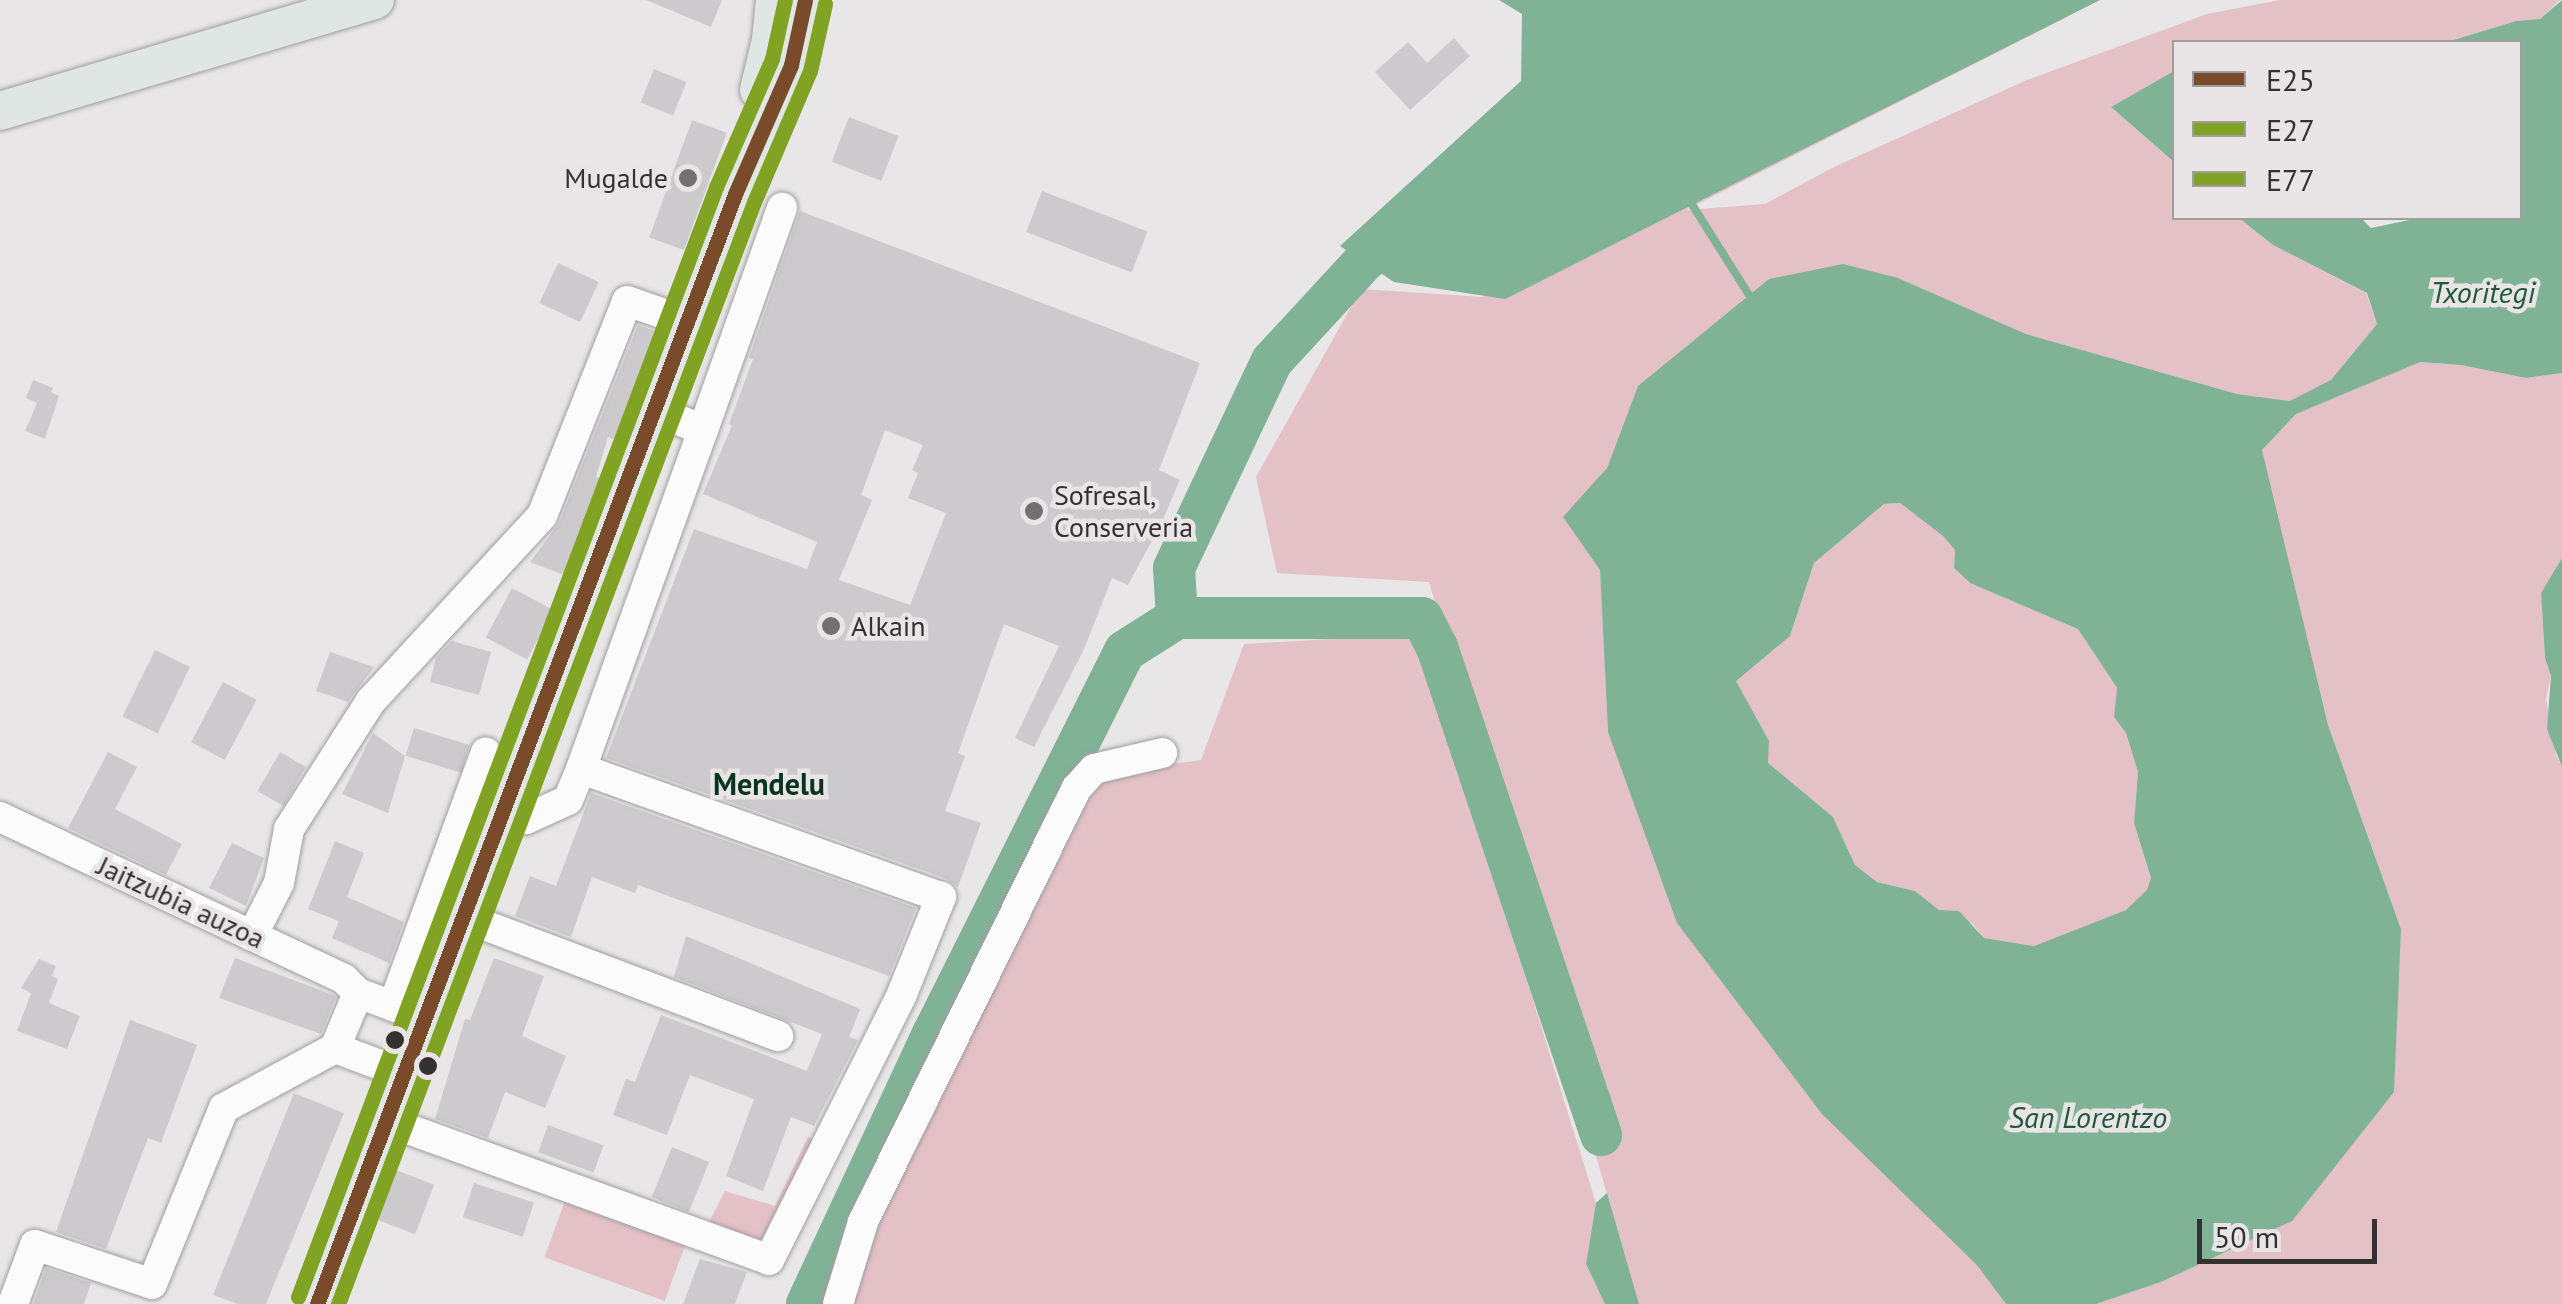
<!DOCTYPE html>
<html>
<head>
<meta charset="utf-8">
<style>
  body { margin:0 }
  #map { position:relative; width:2562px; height:1304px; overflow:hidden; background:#e8e6e7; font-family:"PT Sans",sans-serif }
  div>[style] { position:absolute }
  .green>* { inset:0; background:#e4c0c7; transform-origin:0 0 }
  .water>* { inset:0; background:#80b296 }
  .stream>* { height:8px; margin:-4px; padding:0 4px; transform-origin:4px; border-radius:4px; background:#80b296 }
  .river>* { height:42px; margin:-21px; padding:0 21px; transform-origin:21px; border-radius:21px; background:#80b296 }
  .building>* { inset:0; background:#cccacc; transform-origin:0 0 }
  .roads { filter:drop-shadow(0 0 2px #a09e9f) drop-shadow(0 0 2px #a09e9f) }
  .minor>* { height:30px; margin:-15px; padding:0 15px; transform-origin:15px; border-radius:15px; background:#fcfbfb }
  .major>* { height:38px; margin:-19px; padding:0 19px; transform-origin:19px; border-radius:19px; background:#e0e6e3 }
  .bus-1>* { height:15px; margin:-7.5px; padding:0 7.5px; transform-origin:7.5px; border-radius:7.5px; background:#7a4b2a }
  .bus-2>* { height:15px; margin:-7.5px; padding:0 7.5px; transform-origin:7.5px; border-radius:7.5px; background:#80a323 }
  .bus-3>* { height:15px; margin:-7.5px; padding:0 7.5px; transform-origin:7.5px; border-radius:7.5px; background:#80a323 }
  .dots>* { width:28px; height:28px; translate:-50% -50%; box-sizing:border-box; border:5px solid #e9e5e6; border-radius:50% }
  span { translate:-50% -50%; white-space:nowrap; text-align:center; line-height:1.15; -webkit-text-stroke:9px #e9e5e6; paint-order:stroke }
  .poi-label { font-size:28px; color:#333131 }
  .right { translate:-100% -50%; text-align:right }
  .left { translate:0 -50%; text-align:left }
  .street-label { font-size:28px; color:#333131 }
  .water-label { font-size:30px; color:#22593c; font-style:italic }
  .neighbourhood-label { font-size:30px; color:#09341f; font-weight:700 }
  .legend { position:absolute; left:2172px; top:40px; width:350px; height:180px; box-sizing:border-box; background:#e9e5e6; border:2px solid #a09d9e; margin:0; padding:12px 18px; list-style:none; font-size:30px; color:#333131 }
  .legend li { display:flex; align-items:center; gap:20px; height:50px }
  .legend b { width:50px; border:2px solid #a09d9e }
  .scale { position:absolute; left:2197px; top:1219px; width:180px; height:45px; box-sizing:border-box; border:5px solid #333131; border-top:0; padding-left:12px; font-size:30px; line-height:35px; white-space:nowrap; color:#333131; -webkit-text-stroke:8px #e9e5e6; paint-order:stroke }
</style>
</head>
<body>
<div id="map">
  <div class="green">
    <i style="clip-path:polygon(2280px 0,2560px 0,2540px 19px,2516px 21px,2447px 42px,2174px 42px,2174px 71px,2111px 107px,2174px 162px,2174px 218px,2239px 218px,2273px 245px,2366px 293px,2377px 324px,2331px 380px,2420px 362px,2461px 365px,2526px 378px,2562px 373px,2562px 558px,2541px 593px,2545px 658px,2551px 676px,2546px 698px,2556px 755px,2562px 767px,2562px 1304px,2096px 1304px,2161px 1282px,2401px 929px,2328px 725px,2279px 535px,2262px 450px,2296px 414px,2290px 401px,2237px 394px,2026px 334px,1898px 278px,1638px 386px,1607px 468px,1564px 517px,1600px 570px,1608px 732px,2006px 1304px,1639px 1304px,1429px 582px,1277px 573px,1256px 477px,1361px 289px,1483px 297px,1507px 207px,2071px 15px,1686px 210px,1765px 204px,1834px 167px,2027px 80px,2207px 14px)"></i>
    <i style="clip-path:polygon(1900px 503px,1943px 536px,1955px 550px,1954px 568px,1970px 583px,2078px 629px,2117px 688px,2114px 717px,2126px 733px,2138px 772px,2134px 823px,2151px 878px,2148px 890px,2126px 910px,2034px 946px,1984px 938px,1972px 923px,1939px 910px,1915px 891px,1877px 882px,1855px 865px,1833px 817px,1767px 763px,1769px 741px,1735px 681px,1790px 636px,1814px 563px,1884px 504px)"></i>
    <i style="clip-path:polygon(1419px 634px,1596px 1203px,1586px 1264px,1605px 1304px,849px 1304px,923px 1086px,1094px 775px,1201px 760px,1244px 644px)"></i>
    <i style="clip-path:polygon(808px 1137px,820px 1142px,763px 1244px,709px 1222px,725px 1191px,775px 1206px)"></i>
    <i style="left:566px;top:1198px;width:128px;height:63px;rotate:20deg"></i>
  </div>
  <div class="water">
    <i style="clip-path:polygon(1499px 0,2100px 0,1505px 299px,1394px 282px,1340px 246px,1521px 81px,1522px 14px)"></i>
    <i style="clip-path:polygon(evenodd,2562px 0,2562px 373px,2526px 378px,2461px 365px,2420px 362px,2296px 414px,2262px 450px,2328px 725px,2401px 929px,2394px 1092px,2292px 1221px,2161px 1282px,2096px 1304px,2006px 1304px,1977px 1265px,1822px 1114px,1677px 923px,1608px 732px,1600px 570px,1563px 517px,1607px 468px,1638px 386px,1769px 279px,1843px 264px,1898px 278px,2026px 334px,2237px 394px,2290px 401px,2331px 380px,2377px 324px,2367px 293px,2273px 245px,2239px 218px,2361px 218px,2371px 228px,2419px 218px,2520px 218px,2520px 42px,2447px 42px,2516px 21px,2540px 19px,2562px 0,1900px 503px,1943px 536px,1955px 550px,1954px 568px,1970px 583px,2078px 629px,2117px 688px,2114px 717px,2126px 733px,2138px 772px,2134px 823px,2151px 878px,2147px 890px,2126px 910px,2034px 946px,1984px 938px,1959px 911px,1939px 910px,1915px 891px,1877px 882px,1855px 865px,1833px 817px,1768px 763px,1769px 741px,1736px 681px,1790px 636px,1814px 563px,1884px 504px,1900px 503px)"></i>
    <i style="clip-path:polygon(2174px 71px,2174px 162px,2111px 107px)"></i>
    <i style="clip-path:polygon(2562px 558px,2562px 767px,2547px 729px,2551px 676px,2545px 658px,2541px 593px)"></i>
    <i style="clip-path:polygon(1607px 1193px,1639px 1304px,1605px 1304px,1586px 1264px,1596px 1203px)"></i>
  </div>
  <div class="stream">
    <i style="left:1693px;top:206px;width:105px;rotate:57.8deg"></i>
  </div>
  <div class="river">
    <i style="left:1177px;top:618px;width:245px"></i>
    <i style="left:1422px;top:618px;width:33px;rotate:63deg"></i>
    <i style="left:1437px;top:647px;width:515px;rotate:71.42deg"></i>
    <i style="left:807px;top:1304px;width:298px;rotate:-65deg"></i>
    <i style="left:933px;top:1034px;width:428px;rotate:-63.4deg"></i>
    <i style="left:1125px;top:651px;width:62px;rotate:-32.4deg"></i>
    <i style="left:1177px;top:618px;width:50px;rotate:-93.4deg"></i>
    <i style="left:1174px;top:568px;width:229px;rotate:-64.7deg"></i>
    <i style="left:1272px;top:361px;width:139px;rotate:-47.3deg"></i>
    <i style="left:1366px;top:259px;width:59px;rotate:-34deg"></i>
  </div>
  <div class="building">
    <i style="clip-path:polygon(646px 0,722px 0,711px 27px)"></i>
    <i style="clip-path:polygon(1454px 38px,1470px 56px,1410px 110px,1375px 72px,1408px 42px,1427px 63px)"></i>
    <i style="left:654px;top:69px;width:35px;height:36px;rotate:22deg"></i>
    <i style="left:849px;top:117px;width:53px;height:48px;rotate:21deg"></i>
    <i style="left:692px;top:120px;width:37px;height:125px;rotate:20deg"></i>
    <i style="left:1042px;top:191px;width:113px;height:44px;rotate:21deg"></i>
    <i style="clip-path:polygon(evenodd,800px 211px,1200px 363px,1159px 470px,1180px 480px,1161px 524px,1128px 585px,1112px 578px,1084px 649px,1034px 747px,1015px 738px,1059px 646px,1004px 624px,958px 753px,965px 756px,945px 811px,981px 823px,958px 887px,947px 879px,606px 758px,694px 529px,807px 569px,817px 542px,703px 494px,732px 425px,729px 424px,753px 359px,749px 358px,800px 211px,885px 430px,923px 445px,912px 470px,918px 473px,908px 498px,946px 513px,910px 605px,839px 580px,872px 500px,861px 495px,885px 430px)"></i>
    <i style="left:558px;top:263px;width:45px;height:44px;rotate:25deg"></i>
    <i style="clip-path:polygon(638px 325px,655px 331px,656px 337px,618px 441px,608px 437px,596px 477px,602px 479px,567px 576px,530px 562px,559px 523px)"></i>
    <i style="clip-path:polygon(33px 380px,53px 388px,51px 392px,59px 396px,45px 439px,25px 431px,37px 403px,26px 398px)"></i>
    <i style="left:512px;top:588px;width:47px;height:56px;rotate:28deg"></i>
    <i style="clip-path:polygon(452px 641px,491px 652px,479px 695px,430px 682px,436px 658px)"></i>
    <i style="left:155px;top:650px;width:39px;height:74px;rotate:26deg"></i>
    <i style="clip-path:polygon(330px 652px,374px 667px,348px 702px,316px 691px)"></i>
    <i style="left:223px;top:682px;width:38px;height:68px;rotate:28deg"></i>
    <i style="left:414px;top:728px;width:58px;height:29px;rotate:17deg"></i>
    <i style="clip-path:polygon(373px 733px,405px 756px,388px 813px,342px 794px)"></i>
    <i style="clip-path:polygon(108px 752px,137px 767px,115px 809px,182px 844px,166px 875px,68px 828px)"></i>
    <i style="left:280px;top:752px;width:30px;height:45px;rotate:30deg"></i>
    <i style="clip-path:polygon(591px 793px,916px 908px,889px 976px,638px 885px,635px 893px,592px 877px,571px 937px,515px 916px,530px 876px,556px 886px)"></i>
    <i style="clip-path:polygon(335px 841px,364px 853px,347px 897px,404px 922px,389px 963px,332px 938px,339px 921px,308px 909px)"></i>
    <i style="clip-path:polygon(232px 843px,264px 858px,246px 906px,209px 888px)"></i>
    <i style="clip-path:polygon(686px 936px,860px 1009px,849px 1037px,858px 1040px,814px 1126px,791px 1117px,763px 1191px,726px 1176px,754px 1099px,690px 1075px,667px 1135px,613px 1115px,626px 1079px,635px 1082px,661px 1015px,807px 1071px,822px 1034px,674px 977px)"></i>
    <i style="clip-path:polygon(235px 958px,333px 995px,336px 997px,321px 1034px,219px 998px)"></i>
    <i style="clip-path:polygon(494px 958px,544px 976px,522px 1036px,566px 1056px,545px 1108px,505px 1092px,488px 1138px,435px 1119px,465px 1019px,470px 1020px)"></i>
    <i style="clip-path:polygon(39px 959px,56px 966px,52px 976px,58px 979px,49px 1003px,80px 1016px,67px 1049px,17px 1031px,31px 993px,21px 988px)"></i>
    <i style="clip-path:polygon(130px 1020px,197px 1045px,161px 1143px,148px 1138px,106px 1249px,56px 1232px)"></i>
    <i style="clip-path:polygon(294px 1093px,344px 1113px,266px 1304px,238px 1304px,213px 1295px)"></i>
    <i style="left:548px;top:1125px;width:59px;height:29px;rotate:20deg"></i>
    <i style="left:672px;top:1147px;width:40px;height:54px;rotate:22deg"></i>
    <i style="left:393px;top:1169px;width:44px;height:53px;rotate:21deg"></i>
    <i style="left:474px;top:1183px;width:63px;height:36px;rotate:18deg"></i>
    <i style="clip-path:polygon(700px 1259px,747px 1272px,735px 1304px,683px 1304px)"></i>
    <i style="clip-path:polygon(46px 1268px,91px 1283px,84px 1304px,33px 1304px)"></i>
  </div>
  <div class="roads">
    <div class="minor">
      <i style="left:703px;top:430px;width:236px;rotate:-70.4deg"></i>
      <i style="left:0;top:817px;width:380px;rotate:25.2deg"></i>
      <i style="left:344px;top:979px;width:20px;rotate:45deg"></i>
      <i style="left:358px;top:993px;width:72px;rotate:20.5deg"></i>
      <i style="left:499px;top:822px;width:27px;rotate:-6deg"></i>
      <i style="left:526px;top:819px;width:46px;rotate:-24.3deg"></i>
      <i style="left:568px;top:800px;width:34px;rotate:-67deg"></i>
      <i style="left:581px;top:769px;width:360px;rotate:-70.2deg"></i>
      <i style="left:703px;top:430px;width:53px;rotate:-157.8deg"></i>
      <i style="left:463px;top:917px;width:337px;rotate:20.7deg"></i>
      <i style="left:252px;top:936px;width:59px;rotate:-63deg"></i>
      <i style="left:279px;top:883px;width:55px;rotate:-79.5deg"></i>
      <i style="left:289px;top:829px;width:152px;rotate:-57.4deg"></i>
      <i style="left:371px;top:701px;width:252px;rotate:-47.3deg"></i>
      <i style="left:542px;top:516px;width:231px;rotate:-68.4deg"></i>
      <i style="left:627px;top:301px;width:64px;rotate:19.3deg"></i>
      <i style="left:358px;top:993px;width:60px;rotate:112.7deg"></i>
      <i style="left:335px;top:1048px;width:74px;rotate:20.6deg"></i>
      <i style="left:393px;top:1006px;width:270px;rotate:-69.9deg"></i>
      <i style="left:386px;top:1121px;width:407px;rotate:19.9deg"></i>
      <i style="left:769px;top:1260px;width:297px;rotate:-63.4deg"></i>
      <i style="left:902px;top:994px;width:105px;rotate:-68.1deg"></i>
      <i style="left:941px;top:897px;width:382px;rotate:-160.4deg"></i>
      <i style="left:13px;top:1304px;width:63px;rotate:-69.6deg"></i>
      <i style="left:35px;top:1245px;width:123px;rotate:18.4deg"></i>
      <i style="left:152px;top:1284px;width:190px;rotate:-67.8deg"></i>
      <i style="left:224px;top:1108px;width:126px;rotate:-28.4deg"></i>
      <i style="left:838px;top:1304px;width:86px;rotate:-73deg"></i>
      <i style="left:863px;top:1222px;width:483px;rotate:-63.8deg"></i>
      <i style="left:1076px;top:789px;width:27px;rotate:-48deg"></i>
      <i style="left:1094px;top:769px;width:70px;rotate:-13.2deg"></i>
    </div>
    <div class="major">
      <i style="left:759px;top:90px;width:51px;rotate:-76.5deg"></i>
      <i style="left:771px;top:40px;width:40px;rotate:-84.3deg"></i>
      <i style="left:0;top:111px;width:391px;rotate:-16.5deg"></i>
      <i style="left:317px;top:1304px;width:1186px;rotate:-69.36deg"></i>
      <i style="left:735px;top:194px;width:141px;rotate:-66.5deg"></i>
      <i style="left:791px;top:65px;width:66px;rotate:-77.8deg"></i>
    </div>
  </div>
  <div class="bus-1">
    <i style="left:317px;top:1304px;width:1186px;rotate:-69.36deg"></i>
    <i style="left:735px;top:194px;width:141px;rotate:-66.5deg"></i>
    <i style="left:791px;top:65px;width:66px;rotate:-77.8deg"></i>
  </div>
  <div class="bus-2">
    <i style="left:338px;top:1304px;width:1178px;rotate:-69.32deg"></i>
    <i style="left:754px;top:202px;width:142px;rotate:-66.9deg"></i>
    <i style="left:810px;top:71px;width:69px;rotate:-77.4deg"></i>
  </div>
  <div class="bus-3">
    <i style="left:298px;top:1297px;width:1186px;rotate:-69.36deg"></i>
    <i style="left:716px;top:187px;width:140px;rotate:-66.4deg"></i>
    <i style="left:772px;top:59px;width:60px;rotate:-77.6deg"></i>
  </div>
  <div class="dots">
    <i style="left:688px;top:178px;background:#727071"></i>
    <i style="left:1034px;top:511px;background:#727071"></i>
    <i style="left:831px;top:626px;background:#727071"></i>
    <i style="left:395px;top:1040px;background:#333131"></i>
    <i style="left:428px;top:1066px;background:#333131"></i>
  </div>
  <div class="poi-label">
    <span class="right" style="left:668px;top:178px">Mugalde</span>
    <span class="left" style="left:1054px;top:511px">Sofresal,<br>Conserveria</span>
    <span class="left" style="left:851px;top:626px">Alkain</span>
  </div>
  <div class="street-label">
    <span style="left:181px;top:902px;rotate:25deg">Jaitzubia auzoa</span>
  </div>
  <div class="water-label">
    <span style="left:2483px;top:292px">Txoritegi</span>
    <span style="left:2088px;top:1117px">San Lorentzo</span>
  </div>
  <div class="neighbourhood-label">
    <span style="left:769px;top:784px">Mendelu</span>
  </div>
  <ul class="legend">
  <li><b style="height:12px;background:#7a4b2a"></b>E25</li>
  <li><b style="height:12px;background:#80a323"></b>E27</li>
  <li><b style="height:12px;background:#80a323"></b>E77</li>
  </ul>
  <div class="scale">50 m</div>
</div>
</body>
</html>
